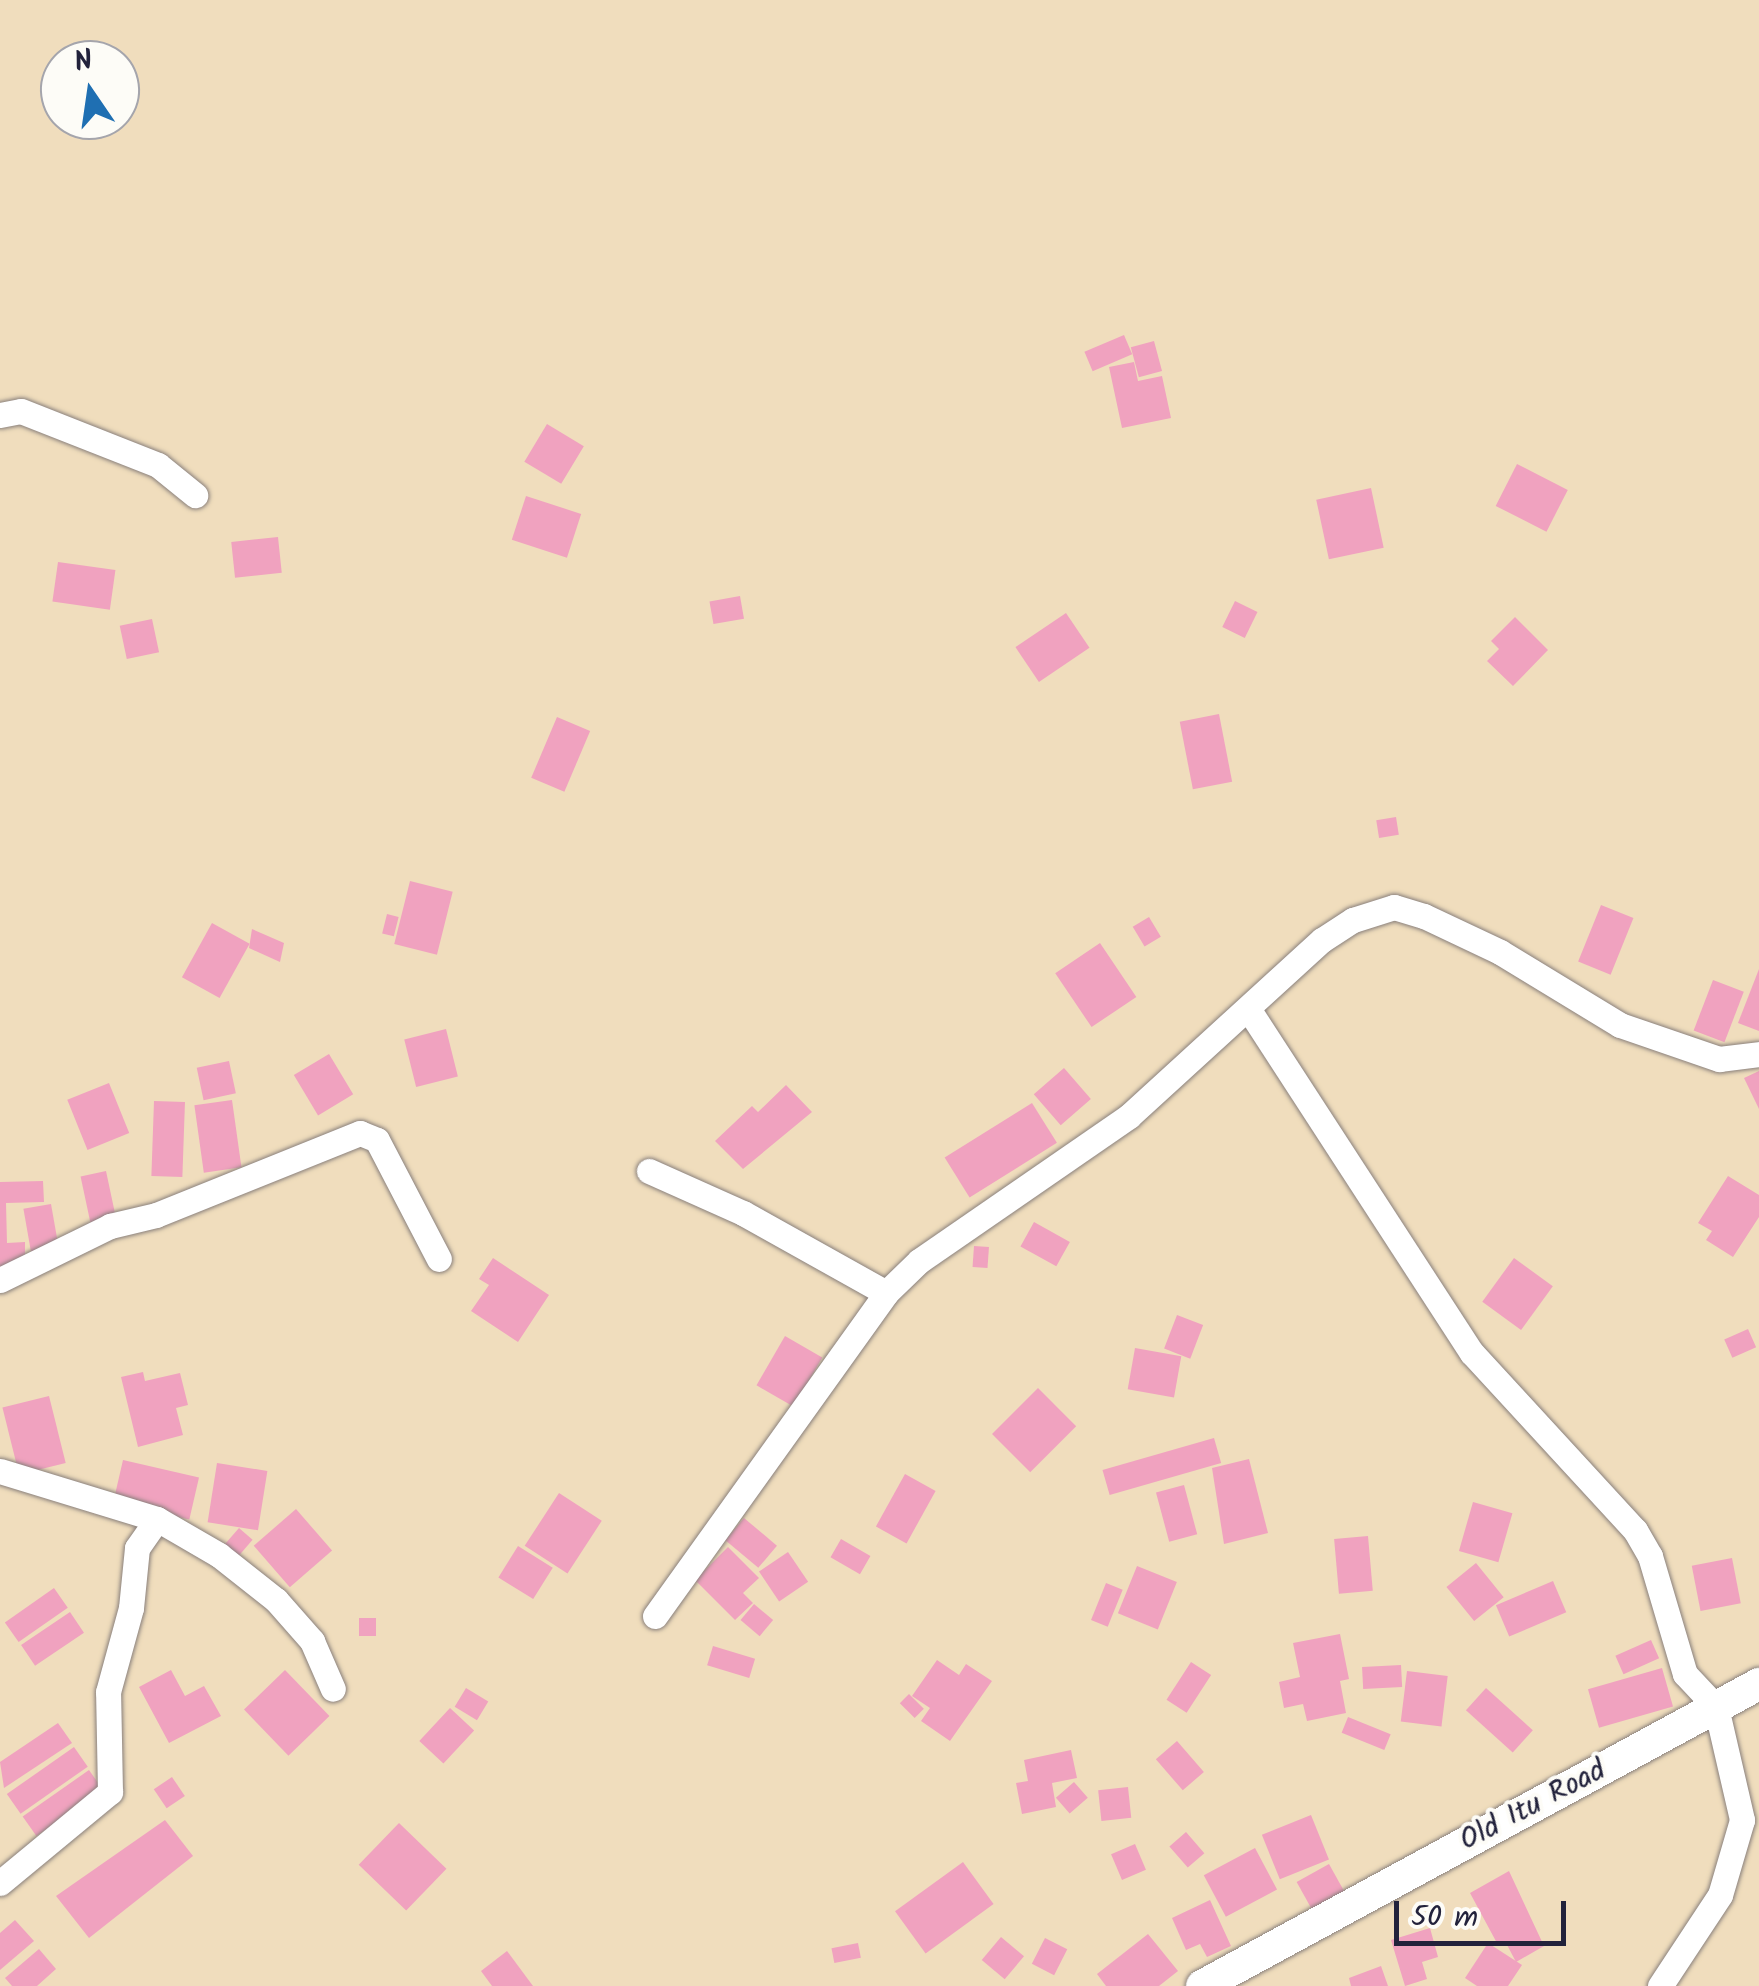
<!DOCTYPE html>
<html>
<head>
<meta charset="utf-8">
<style>
  body { margin:0 }
  #map { position:relative; width:1759px; height:1986px; overflow:hidden; background:#f0ddbd; font-family:Kalam,sans-serif }
  div>[style] { position:absolute }
  .building>* { inset:0; background:#f0a2bf; transform-origin:0 0 }
  .roads { filter:drop-shadow(0 0 2px #89807c) drop-shadow(0 0 2px #89807c) }
  .minor>* { height:25px; margin:-12.5px; padding:0 12.5px; transform-origin:12.5px; border-radius:12.5px; background:#fff }
  .tertiary>* { height:32px; margin:-16px; padding:0 16px; transform-origin:16px; border-radius:16px; background:#fff }
  span { translate:-50% -50%; white-space:nowrap; text-align:center; line-height:1.15; -webkit-text-stroke:8px #fdfcf7; paint-order:stroke }
  .street-label { font-size:30px; color:#22223b }
  .north { position:absolute; left:40px; top:40px; width:100px; height:100px; box-sizing:border-box; background:#fdfcf7; border:2px solid #a5a5ac; border-radius:50%; rotate:347deg; font-size:28px; font-weight:700; line-height:40px; text-align:center; color:#22223b }
  .north::after { content:''; display:block; margin:auto; width:35px; height:45px; background:#1f6fb2; clip-path:polygon(50% 0,100% 100%,50% 72%,0 100%) }
  .scale { position:absolute; left:1394px; top:1901px; width:172px; height:45px; box-sizing:border-box; border:5px solid #22223b; border-top:0; padding-left:12px; font-size:30px; line-height:35px; white-space:nowrap; color:#22223b; -webkit-text-stroke:8px #fdfcf7; paint-order:stroke }
</style>
</head>
<body>
<div id="map">
  <div class="building">
    <i style="left:1124px;top:335px;width:21px;height:43px;rotate:67deg"></i>
    <i style="left:1154px;top:341px;width:31px;height:24px;rotate:75deg"></i>
    <i style="clip-path:polygon(1134px 362px,1138px 381px,1162px 376px,1171px 418px,1122px 428px,1109px 367px)"></i>
    <i style="left:547px;top:424px;width:43px;height:44px;rotate:31deg"></i>
    <i style="left:1517px;top:464px;width:57px;height:47px;rotate:27deg"></i>
    <i style="left:1371px;top:488px;width:61px;height:56px;rotate:78deg"></i>
    <i style="left:526px;top:496px;width:58px;height:46px;rotate:18deg"></i>
    <i style="left:278px;top:537px;width:36px;height:47px;rotate:84deg"></i>
    <i style="left:58px;top:562px;width:58px;height:40px;rotate:8deg"></i>
    <i style="left:740px;top:596px;width:23px;height:31px;rotate:80deg"></i>
    <i style="left:1235px;top:601px;width:25px;height:29px;rotate:26deg"></i>
    <i style="left:1066px;top:613px;width:42px;height:61px;rotate:56deg"></i>
    <i style="clip-path:polygon(1515px 617px,1548px 650px,1513px 686px,1487px 661px,1499px 649px,1491px 641px)"></i>
    <i style="left:152px;top:619px;width:34px;height:33px;rotate:78deg"></i>
    <i style="left:1219px;top:714px;width:69px;height:40px;rotate:79deg"></i>
    <i style="left:557px;top:717px;width:36px;height:66px;rotate:23deg"></i>
    <i style="left:1396px;top:817px;width:18px;height:20px;rotate:81deg"></i>
    <i style="left:410px;top:881px;width:44px;height:65px;rotate:14deg"></i>
    <i style="left:1601px;top:905px;width:35px;height:61px;rotate:22deg"></i>
    <i style="left:387px;top:914px;width:12px;height:20px;rotate:14deg"></i>
    <i style="left:1149px;top:917px;width:23px;height:19px;rotate:59deg"></i>
    <i style="left:212px;top:923px;width:43px;height:62px;rotate:29deg"></i>
    <i style="clip-path:polygon(252px 929px,284px 943px,280px 962px,249px 948px)"></i>
    <i style="left:1100px;top:943px;width:65px;height:54px;rotate:56deg"></i>
    <i style="clip-path:polygon(1759px 969px,1759px 1031px,1738px 1023px)"></i>
    <i style="left:1713px;top:980px;width:33px;height:54px;rotate:21deg"></i>
    <i style="left:446px;top:1029px;width:49px;height:43px;rotate:76deg"></i>
    <i style="left:329px;top:1054px;width:47px;height:41px;rotate:59deg"></i>
    <i style="left:229px;top:1061px;width:33px;height:33px;rotate:78deg"></i>
    <i style="left:1064px;top:1068px;width:41px;height:40px;rotate:49deg"></i>
    <i style="clip-path:polygon(1759px 1071px,1759px 1109px,1744px 1078px)"></i>
    <i style="left:109px;top:1083px;width:54px;height:45px;rotate:68deg"></i>
    <i style="clip-path:polygon(786px 1085px,812px 1112px,743px 1169px,715px 1141px,752px 1106px,758px 1112px)"></i>
    <i style="left:232px;top:1100px;width:68px;height:38px;rotate:82deg"></i>
    <i style="left:154px;top:1101px;width:31px;height:75px;rotate:2deg"></i>
    <i style="left:1032px;top:1103px;width:47px;height:103px;rotate:58deg"></i>
    <i style="left:106px;top:1171px;width:49px;height:26px;rotate:78deg"></i>
    <i style="clip-path:polygon(1728px 1176px,1759px 1195px,1759px 1217px,1733px 1257px,1706px 1240px,1712px 1231px,1698px 1223px)"></i>
    <i style="clip-path:polygon(43px 1181px,44px 1202px,6px 1203px,7px 1243px,25px 1242px,25px 1267px,0 1267px,0 1182px)"></i>
    <i style="left:51px;top:1204px;width:47px;height:28px;rotate:80deg"></i>
    <i style="left:1034px;top:1222px;width:41px;height:28px;rotate:29deg"></i>
    <i style="left:974px;top:1246px;width:15px;height:21px;rotate:4deg"></i>
    <i style="clip-path:polygon(493px 1258px,549px 1295px,518px 1342px,471px 1311px,489px 1285px,479px 1279px)"></i>
    <i style="left:1514px;top:1258px;width:48px;height:54px;rotate:36deg"></i>
    <i style="left:1177px;top:1315px;width:28px;height:36px;rotate:21deg"></i>
    <i style="left:1748px;top:1329px;width:20px;height:26px;rotate:66deg"></i>
    <i style="left:785px;top:1336px;width:43px;height:57px;rotate:30deg"></i>
    <i style="left:1135px;top:1348px;width:47px;height:42px;rotate:10deg"></i>
    <i style="clip-path:polygon(143px 1372px,145px 1381px,180px 1373px,188px 1405px,176px 1408px,183px 1435px,138px 1447px,121px 1377px)"></i>
    <i style="left:1038px;top:1388px;width:54px;height:65px;rotate:45deg"></i>
    <i style="left:49px;top:1396px;width:69px;height:48px;rotate:76deg"></i>
    <i style="left:1214px;top:1438px;width:26px;height:116px;rotate:74deg"></i>
    <i style="clip-path:polygon(1249px 1459px,1268px 1533px,1224px 1544px,1212px 1468px)"></i>
    <i style="left:123px;top:1460px;width:78px;height:43px;rotate:13deg"></i>
    <i style="left:217px;top:1463px;width:51px;height:60px;rotate:9deg"></i>
    <i style="left:905px;top:1474px;width:35px;height:60px;rotate:29deg"></i>
    <i style="left:1184px;top:1485px;width:51px;height:29px;rotate:75deg"></i>
    <i style="left:559px;top:1493px;width:51px;height:63px;rotate:33deg"></i>
    <i style="left:1473px;top:1502px;width:41px;height:51px;rotate:16deg"></i>
    <i style="left:296px;top:1509px;width:55px;height:56px;rotate:49deg"></i>
    <i style="left:744px;top:1518px;width:43px;height:29px;rotate:40deg"></i>
    <i style="left:239px;top:1528px;width:18px;height:25px;rotate:41deg"></i>
    <i style="left:1368px;top:1536px;width:55px;height:34px;rotate:85deg"></i>
    <i style="left:841px;top:1539px;width:34px;height:21px;rotate:30deg"></i>
    <i style="left:518px;top:1546px;width:41px;height:37px;rotate:32deg"></i>
    <i style="clip-path:polygon(728px 1547px,759px 1578px,743px 1593px,753px 1603px,735px 1620px,695px 1580px)"></i>
    <i style="left:788px;top:1552px;width:36px;height:35px;rotate:56deg"></i>
    <i style="left:1732px;top:1558px;width:46px;height:41px;rotate:79deg"></i>
    <i style="left:1476px;top:1563px;width:44px;height:38px;rotate:51deg"></i>
    <i style="left:1137px;top:1566px;width:43px;height:51px;rotate:22deg"></i>
    <i style="left:1553px;top:1581px;width:34px;height:62px;rotate:67deg"></i>
    <i style="left:1106px;top:1583px;width:18px;height:40px;rotate:22deg"></i>
    <i style="left:54px;top:1588px;width:24px;height:60px;rotate:55deg"></i>
    <i style="left:754px;top:1604px;width:25px;height:21px;rotate:40deg"></i>
    <i style="left:70px;top:1612px;width:25px;height:59px;rotate:56deg"></i>
    <i style="left:376px;top:1618px;width:18px;height:17px;rotate:90deg"></i>
    <i style="clip-path:polygon(1340px 1634px,1349px 1679px,1340px 1681px,1346px 1713px,1307px 1721px,1303px 1704px,1284px 1708px,1279px 1682px,1300px 1677px,1293px 1643px)"></i>
    <i style="left:1651px;top:1640px;width:20px;height:39px;rotate:66deg"></i>
    <i style="left:713px;top:1646px;width:44px;height:20px;rotate:17deg"></i>
    <i style="clip-path:polygon(937px 1660px,959px 1675px,966px 1664px,992px 1681px,950px 1741px,921px 1721px,930px 1708px,912px 1696px)"></i>
    <i style="left:1191px;top:1662px;width:24px;height:45px;rotate:33deg"></i>
    <i style="left:1401px;top:1665px;width:22px;height:39px;rotate:87deg"></i>
    <i style="left:1662px;top:1668px;width:40px;height:77px;rotate:74deg"></i>
    <i style="clip-path:polygon(171px 1670px,185px 1696px,204px 1686px,221px 1716px,169px 1743px,139px 1687px)"></i>
    <i style="left:285px;top:1670px;width:64px;height:57px;rotate:46deg"></i>
    <i style="left:1407px;top:1671px;width:41px;height:51px;rotate:7deg"></i>
    <i style="left:466px;top:1688px;width:26px;height:22px;rotate:31deg"></i>
    <i style="left:1486px;top:1688px;width:63px;height:30px;rotate:42deg"></i>
    <i style="left:909px;top:1694px;width:21px;height:13px;rotate:45deg"></i>
    <i style="left:450px;top:1708px;width:33px;height:45px;rotate:43deg"></i>
    <i style="left:1348px;top:1717px;width:46px;height:17px;rotate:22deg"></i>
    <i style="clip-path:polygon(58px 1723px,72px 1743px,4px 1788px,0 1762px)"></i>
    <i style="left:1177px;top:1741px;width:41px;height:28px;rotate:49deg"></i>
    <i style="left:74px;top:1747px;width:24px;height:82px;rotate:55deg"></i>
    <i style="clip-path:polygon(1071px 1750px,1077px 1778px,1052px 1783px,1056px 1807px,1022px 1814px,1016px 1783px,1028px 1781px,1024px 1760px)"></i>
    <i style="left:89px;top:1770px;width:24px;height:81px;rotate:55deg"></i>
    <i style="left:172px;top:1777px;width:23px;height:22px;rotate:56deg"></i>
    <i style="left:1074px;top:1782px;width:21px;height:24px;rotate:49deg"></i>
    <i style="left:1128px;top:1787px;width:31px;height:30px;rotate:84deg"></i>
    <i style="left:1311px;top:1815px;width:48px;height:53px;rotate:68deg"></i>
    <i style="clip-path:polygon(165px 1820px,193px 1856px,89px 1938px,56px 1896px)"></i>
    <i style="left:399px;top:1823px;width:66px;height:58px;rotate:44deg"></i>
    <i style="left:1186px;top:1832px;width:28px;height:22px;rotate:49deg"></i>
    <i style="left:1135px;top:1844px;width:28px;height:26px;rotate:67deg"></i>
    <i style="left:1255px;top:1848px;width:47px;height:58px;rotate:62deg"></i>
    <i style="left:963px;top:1862px;width:52px;height:84px;rotate:54deg"></i>
    <i style="left:1329px;top:1864px;width:31px;height:37px;rotate:61deg"></i>
    <i style="clip-path:polygon(1509px 1871px,1544px 1946px,1516px 1962px,1505px 1941px,1498px 1945px,1470px 1893px)"></i>
    <i style="clip-path:polygon(1210px 1900px,1231px 1946px,1207px 1957px,1200px 1944px,1186px 1950px,1172px 1918px)"></i>
    <i style="clip-path:polygon(15px 1920px,34px 1941px,0 1970px,0 1933px)"></i>
    <i style="clip-path:polygon(1430px 1928px,1438px 1957px,1422px 1962px,1427px 1979px,1405px 1986px,1391px 1940px)"></i>
    <i style="clip-path:polygon(1148px 1934px,1178px 1971px,1159px 1986px,1106px 1986px,1097px 1974px)"></i>
    <i style="left:1001px;top:1937px;width:30px;height:30px;rotate:40deg"></i>
    <i style="left:1045px;top:1938px;width:25px;height:29px;rotate:27deg"></i>
    <i style="left:858px;top:1943px;width:15px;height:27px;rotate:79deg"></i>
    <i style="clip-path:polygon(1488px 1943px,1522px 1965px,1508px 1986px,1477px 1986px,1465px 1978px)"></i>
    <i style="clip-path:polygon(39px 1949px,56px 1969px,37px 1986px,12px 1986px,5px 1978px)"></i>
    <i style="clip-path:polygon(507px 1951px,533px 1986px,492px 1986px,481px 1971px)"></i>
    <i style="clip-path:polygon(1381px 1966px,1388px 1986px,1351px 1986px,1349px 1978px)"></i>
  </div>
  <div class="roads">
    <div class="minor">
      <i style="left:0;top:415px;width:21px;rotate:-11deg"></i>
      <i style="left:21px;top:411px;width:147px;rotate:21.5deg"></i>
      <i style="left:158px;top:465px;width:48px;rotate:39deg"></i>
      <i style="left:1249px;top:1010px;width:409px;rotate:57deg"></i>
      <i style="left:1472px;top:1353px;width:241px;rotate:47.4deg"></i>
      <i style="left:1635px;top:1530px;width:30px;rotate:60deg"></i>
      <i style="left:1650px;top:1556px;width:123px;rotate:73.5deg"></i>
      <i style="left:1685px;top:1674px;width:45px;rotate:46.8deg"></i>
      <i style="left:1716px;top:1707px;width:116px;rotate:77deg"></i>
      <i style="left:1742px;top:1820px;width:78px;rotate:106.3deg"></i>
      <i style="left:1720px;top:1895px;width:109px;rotate:123.4deg"></i>
      <i style="left:649px;top:1171px;width:103px;rotate:24.1deg"></i>
      <i style="left:743px;top:1213px;width:164px;rotate:29.2deg"></i>
      <i style="left:0;top:1280px;width:123px;rotate:-26.1deg"></i>
      <i style="left:110px;top:1226px;width:47px;rotate:-13.4deg"></i>
      <i style="left:156px;top:1215px;width:220px;rotate:-21.9deg"></i>
      <i style="left:360px;top:1133px;width:18px;rotate:22deg"></i>
      <i style="left:377px;top:1140px;width:134px;rotate:62.5deg"></i>
      <i style="left:0;top:1471px;width:164px;rotate:17deg"></i>
      <i style="left:157px;top:1519px;width:72px;rotate:30.1deg"></i>
      <i style="left:219px;top:1555px;width:73px;rotate:38.3deg"></i>
      <i style="left:276px;top:1600px;width:55px;rotate:48.7deg"></i>
      <i style="left:312px;top:1641px;width:52px;rotate:66.4deg"></i>
      <i style="left:655px;top:1616px;width:397px;rotate:-54.4deg"></i>
      <i style="left:886px;top:1293px;width:46px;rotate:-44.1deg"></i>
      <i style="left:919px;top:1261px;width:255px;rotate:-34.6deg"></i>
      <i style="left:1129px;top:1116px;width:261px;rotate:-42.4deg"></i>
      <i style="left:1322px;top:940px;width:37px;rotate:-33deg"></i>
      <i style="left:1353px;top:920px;width:43px;rotate:-17.6deg"></i>
      <i style="left:1394px;top:907px;width:31px;rotate:17deg"></i>
      <i style="left:1424px;top:916px;width:84px;rotate:25.3deg"></i>
      <i style="left:1500px;top:952px;width:140px;rotate:31.3deg"></i>
      <i style="left:1620px;top:1025px;width:105px;rotate:19deg"></i>
      <i style="left:1719px;top:1059px;width:40px;rotate:-7.1deg"></i>
      <i style="left:0;top:1883px;width:143px;rotate:-39.6deg"></i>
      <i style="left:110px;top:1792px;width:100px;rotate:-91.1deg"></i>
      <i style="left:108px;top:1692px;width:87px;rotate:-74.7deg"></i>
      <i style="left:131px;top:1608px;width:60px;rotate:-84.3deg"></i>
      <i style="left:137px;top:1548px;width:35px;rotate:-55deg"></i>
    </div>
    <div class="tertiary">
      <i style="left:1202px;top:1986px;width:634px;rotate:-28.47deg"></i>
    </div>
  </div>
  <div class="street-label">
    <span style="left:1533px;top:1806px;rotate:-28deg">Old Itu Road</span>
  </div>
  <div class="north">N</div>
  <div class="scale">50 m</div>
</div>
</body>
</html>
